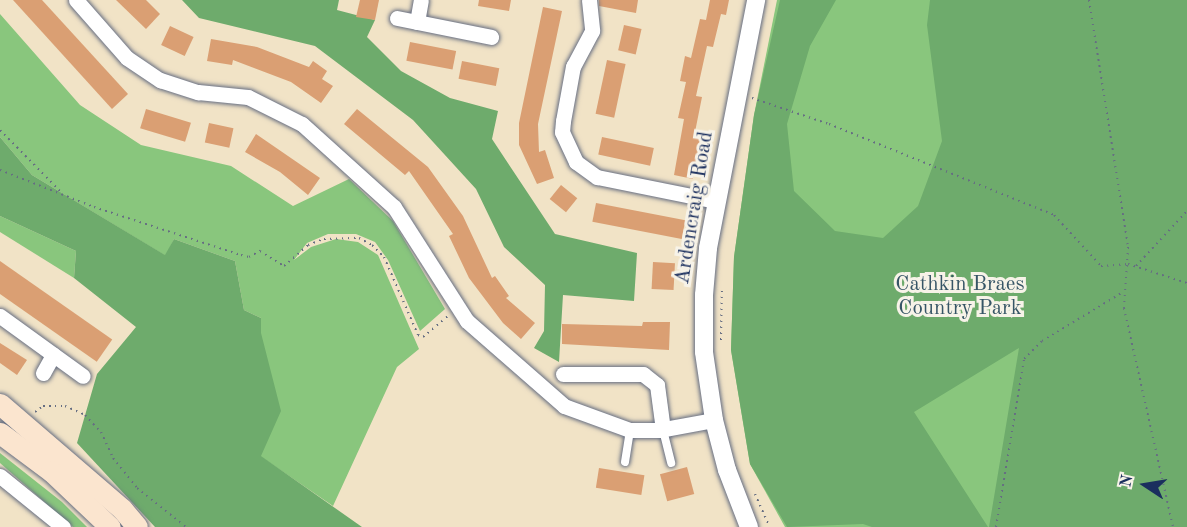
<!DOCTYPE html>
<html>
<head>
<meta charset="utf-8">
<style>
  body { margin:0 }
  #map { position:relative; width:1187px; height:527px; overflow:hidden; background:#f1e3c6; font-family:"Old Standard TT",serif }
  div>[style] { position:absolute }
  .green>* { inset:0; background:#89c67d }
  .forest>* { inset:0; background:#6eab6c }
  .building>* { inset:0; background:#da9f73; transform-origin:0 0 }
  .path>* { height:2px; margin-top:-1px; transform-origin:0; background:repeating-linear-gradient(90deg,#666e82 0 1.5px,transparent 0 6px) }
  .roads { filter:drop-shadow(0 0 2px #666e82) drop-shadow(0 0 2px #666e82) }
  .service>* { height:8px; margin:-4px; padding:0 4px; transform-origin:4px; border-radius:4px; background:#fff }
  .minor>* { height:15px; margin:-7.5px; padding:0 7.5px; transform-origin:7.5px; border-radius:7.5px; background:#fff }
  .tertiary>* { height:18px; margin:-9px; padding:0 9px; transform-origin:9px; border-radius:9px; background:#fff }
  .secondary>* { height:21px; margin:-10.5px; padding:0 10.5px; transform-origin:10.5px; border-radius:10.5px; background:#fbe5cf }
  span { translate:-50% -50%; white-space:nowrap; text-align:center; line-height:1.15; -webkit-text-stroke:6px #f7f3e8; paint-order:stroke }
  .street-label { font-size:21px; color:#1b2f5e }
  .park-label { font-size:21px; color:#365566 }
  .north { position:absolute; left:1115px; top:455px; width:60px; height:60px; -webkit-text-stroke:4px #f7f3e8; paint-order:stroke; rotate:282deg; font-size:16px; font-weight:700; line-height:24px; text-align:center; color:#1b2f5e }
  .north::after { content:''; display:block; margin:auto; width:21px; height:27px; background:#1b2f5e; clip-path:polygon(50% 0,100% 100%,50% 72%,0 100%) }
</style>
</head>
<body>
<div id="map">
  <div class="green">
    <i style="clip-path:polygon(777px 0,1187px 0,1187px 527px,785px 527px,750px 464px,731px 350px,734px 257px,754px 115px)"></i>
    <i style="clip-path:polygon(0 14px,80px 105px,141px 145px,231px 166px,293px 206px,349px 179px,393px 221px,445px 309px,420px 331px,388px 260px,375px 242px,356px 234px,328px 234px,307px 243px,294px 260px,311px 247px,336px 239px,358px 242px,378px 255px,419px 349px,397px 367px,333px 506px,260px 456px,261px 318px,244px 310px,235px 261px,174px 239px,166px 256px,32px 175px,0 137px)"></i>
    <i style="clip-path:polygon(0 216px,76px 251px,74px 278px,0 232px)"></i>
    <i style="clip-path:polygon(0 453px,62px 502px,87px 527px,73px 527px,0 463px)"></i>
  </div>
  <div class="forest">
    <i style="clip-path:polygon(182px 0,339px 0,337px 10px,375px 20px,367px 37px,401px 71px,450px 98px,498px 111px,492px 139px,555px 234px,637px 253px,634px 301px,563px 295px,559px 362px,534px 348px,544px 331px,545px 285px,504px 247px,476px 189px,413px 120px,315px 46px,199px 18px)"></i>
    <i style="clip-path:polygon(780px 0,836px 0,810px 46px,787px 124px,794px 191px,835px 231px,883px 238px,918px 206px,942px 141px,927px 25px,930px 0,1187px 0,1187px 527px,989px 527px,1019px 348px,914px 412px,988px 527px,872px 527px,863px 524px,787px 527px,750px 464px,731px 350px,734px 257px,754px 115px)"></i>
    <i style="clip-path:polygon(0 137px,32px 175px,165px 255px,174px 239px,235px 261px,244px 310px,261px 318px,261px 333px,281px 411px,261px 456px,362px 527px,155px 527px,77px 443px,97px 374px,136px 327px,74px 278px,76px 251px,0 216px)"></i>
  </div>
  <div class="building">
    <i style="clip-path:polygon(13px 0,42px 0,128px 94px,112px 109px)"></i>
    <i style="clip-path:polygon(116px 0,146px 0,160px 14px,146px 29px)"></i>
    <i style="clip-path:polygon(360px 0,379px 0,375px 20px,356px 17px)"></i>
    <i style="clip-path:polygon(479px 0,511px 0,509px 11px,478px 6px)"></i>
    <i style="clip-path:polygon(599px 0,638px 0,636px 13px,599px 6px)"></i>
    <i style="clip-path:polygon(710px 0,729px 0,726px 15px,721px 14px,713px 47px,707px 46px,696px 96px,702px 97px,695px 132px,701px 133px,693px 179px,674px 175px,684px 119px,678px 118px,686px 82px,680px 81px,685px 56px,691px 58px,700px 19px,706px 20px)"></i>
    <i style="clip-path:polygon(543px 7px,562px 11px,538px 124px,539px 152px,545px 150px,554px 178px,537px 184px,519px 145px,519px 123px)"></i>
    <i style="left:624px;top:25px;width:18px;height:26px;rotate:13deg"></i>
    <i style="left:170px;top:26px;width:26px;height:21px;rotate:25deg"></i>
    <i style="clip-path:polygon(211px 39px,257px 47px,309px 67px,313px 61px,327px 71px,322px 79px,333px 86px,321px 103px,291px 82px,233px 60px,232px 65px,207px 61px)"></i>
    <i style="left:410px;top:42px;width:47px;height:19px;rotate:11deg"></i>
    <i style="left:607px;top:60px;width:19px;height:55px;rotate:12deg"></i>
    <i style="left:462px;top:61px;width:38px;height:18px;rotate:11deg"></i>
    <i style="left:146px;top:109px;width:47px;height:20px;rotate:17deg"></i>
    <i style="clip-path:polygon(357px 109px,428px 167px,463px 216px,492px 278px,495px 276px,509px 296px,506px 298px,535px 323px,521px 339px,503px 323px,469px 278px,449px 236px,453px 234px,409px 171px,405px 175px,344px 124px)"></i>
    <i style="left:209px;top:123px;width:25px;height:20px;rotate:12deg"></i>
    <i style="clip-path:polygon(256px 134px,320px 178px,308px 195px,280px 172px,245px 152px)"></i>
    <i style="left:602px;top:137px;width:53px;height:18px;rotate:12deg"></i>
    <i style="left:561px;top:185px;width:21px;height:18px;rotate:39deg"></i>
    <i style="left:596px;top:203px;width:91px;height:19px;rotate:11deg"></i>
    <i style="left:0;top:261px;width:137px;height:27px;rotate:35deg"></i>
    <i style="left:653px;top:262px;width:22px;height:27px;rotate:3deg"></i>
    <i style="clip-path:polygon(643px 322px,670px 322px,669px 350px,562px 344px,562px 324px,642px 326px)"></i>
    <i style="clip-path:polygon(0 343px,27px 360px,17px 375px,0 363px)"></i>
    <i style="left:687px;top:467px;width:28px;height:28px;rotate:75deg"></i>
    <i style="left:599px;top:468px;width:46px;height:20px;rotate:9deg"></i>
  </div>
  <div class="path">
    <i style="left:1089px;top:0;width:250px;rotate:81deg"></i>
    <i style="left:1128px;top:247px;width:61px;rotate:93.8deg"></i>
    <i style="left:1124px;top:308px;width:224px;rotate:77.4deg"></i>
    <i style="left:752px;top:98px;width:81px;rotate:18.7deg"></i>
    <i style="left:829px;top:124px;width:243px;rotate:22deg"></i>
    <i style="left:1054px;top:215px;width:69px;rotate:47.3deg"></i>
    <i style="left:1101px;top:266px;width:27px;rotate:-4deg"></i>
    <i style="left:1128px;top:264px;width:62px;rotate:17.9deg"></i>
    <i style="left:0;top:130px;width:87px;rotate:45.5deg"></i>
    <i style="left:0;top:170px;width:101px;rotate:21.5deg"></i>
    <i style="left:94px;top:207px;width:155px;rotate:18.1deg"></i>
    <i style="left:241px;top:255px;width:8px;rotate:14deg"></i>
    <i style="left:249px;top:257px;width:13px;rotate:-29deg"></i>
    <i style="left:260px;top:251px;width:28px;rotate:32deg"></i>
    <i style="left:284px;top:266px;width:32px;rotate:-41deg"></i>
    <i style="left:308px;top:245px;width:17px;rotate:-21deg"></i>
    <i style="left:324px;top:239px;width:35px;rotate:-2deg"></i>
    <i style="left:359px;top:238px;width:15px;rotate:28deg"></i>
    <i style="left:372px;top:245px;width:17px;rotate:45deg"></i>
    <i style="left:384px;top:257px;width:85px;rotate:66.4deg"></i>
    <i style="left:418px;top:335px;width:5px;rotate:22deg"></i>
    <i style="left:423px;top:337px;width:33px;rotate:-40deg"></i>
    <i style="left:1136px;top:266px;width:75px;rotate:-47.2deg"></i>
    <i style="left:721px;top:340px;width:54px;rotate:-88.9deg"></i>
    <i style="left:35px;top:412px;width:10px;rotate:-37deg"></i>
    <i style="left:43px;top:406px;width:22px"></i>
    <i style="left:65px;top:406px;width:22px;rotate:24deg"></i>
    <i style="left:85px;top:415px;width:23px;rotate:47deg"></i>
    <i style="left:101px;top:432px;width:29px;rotate:65deg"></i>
    <i style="left:113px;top:458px;width:38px;rotate:51deg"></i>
    <i style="left:137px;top:488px;width:63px;rotate:38.5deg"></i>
    <i style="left:755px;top:494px;width:36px;rotate:66deg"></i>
    <i style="left:996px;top:527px;width:170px;rotate:-80.5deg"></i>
    <i style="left:1024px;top:359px;width:25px;rotate:-45deg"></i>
    <i style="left:1042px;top:341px;width:95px;rotate:-31.2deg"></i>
  </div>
  <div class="roads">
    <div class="service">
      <i style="left:663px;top:430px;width:34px;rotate:76deg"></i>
      <i style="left:625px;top:462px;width:32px;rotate:-81deg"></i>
    </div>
    <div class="minor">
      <i style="left:76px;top:0;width:77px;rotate:48.7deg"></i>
      <i style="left:127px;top:58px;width:40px;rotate:34deg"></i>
      <i style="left:160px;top:80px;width:40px;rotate:18deg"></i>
      <i style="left:198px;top:92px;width:50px;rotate:5.7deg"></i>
      <i style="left:248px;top:97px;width:60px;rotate:26.6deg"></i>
      <i style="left:302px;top:124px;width:124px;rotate:42.1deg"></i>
      <i style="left:394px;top:207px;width:135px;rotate:57.4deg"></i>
      <i style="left:467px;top:321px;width:129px;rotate:41.2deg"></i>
      <i style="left:564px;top:406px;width:70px;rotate:20deg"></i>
      <i style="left:630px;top:430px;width:29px"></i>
      <i style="left:659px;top:430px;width:56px;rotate:-10.3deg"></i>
      <i style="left:589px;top:0;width:31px;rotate:84deg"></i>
      <i style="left:592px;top:31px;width:40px;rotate:118deg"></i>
      <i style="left:573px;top:66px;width:56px;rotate:100.3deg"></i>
      <i style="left:563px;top:121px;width:11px;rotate:95deg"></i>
      <i style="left:562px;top:132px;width:33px;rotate:65deg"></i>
      <i style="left:576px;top:162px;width:26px;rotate:36deg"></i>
      <i style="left:597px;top:177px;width:121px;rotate:11.4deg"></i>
      <i style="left:397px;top:18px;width:96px;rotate:11.4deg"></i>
      <i style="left:417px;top:22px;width:22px;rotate:-80deg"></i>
      <i style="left:0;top:316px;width:102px;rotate:35.9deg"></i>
      <i style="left:43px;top:373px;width:21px;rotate:-61deg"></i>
      <i style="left:563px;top:374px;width:80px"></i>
      <i style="left:643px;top:374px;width:18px;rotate:38deg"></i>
      <i style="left:657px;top:385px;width:45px;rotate:82.4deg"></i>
      <i style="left:0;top:476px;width:81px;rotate:39deg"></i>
    </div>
    <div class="tertiary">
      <i style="left:749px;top:527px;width:61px;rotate:-111.1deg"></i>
      <i style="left:727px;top:470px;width:52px;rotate:-104.6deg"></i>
      <i style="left:714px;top:420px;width:69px;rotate:-98.4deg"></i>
      <i style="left:704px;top:352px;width:57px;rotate:-90deg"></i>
      <i style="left:704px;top:295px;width:47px;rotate:-85.1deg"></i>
      <i style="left:708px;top:248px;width:253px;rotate:-79deg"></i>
    </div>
    <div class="secondary">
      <i style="left:0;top:404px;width:161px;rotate:40.7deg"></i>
      <i style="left:122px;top:509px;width:23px;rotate:50deg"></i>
      <i style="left:0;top:433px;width:64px;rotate:36.7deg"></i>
      <i style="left:51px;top:471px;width:81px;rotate:43.5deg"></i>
    </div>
  </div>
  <div class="street-label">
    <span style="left:695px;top:208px;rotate:-81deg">Ardencraig Road</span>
  </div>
  <div class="park-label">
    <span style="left:960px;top:297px">Cathkin Braes<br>Country Park</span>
  </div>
  <div class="north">N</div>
</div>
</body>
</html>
